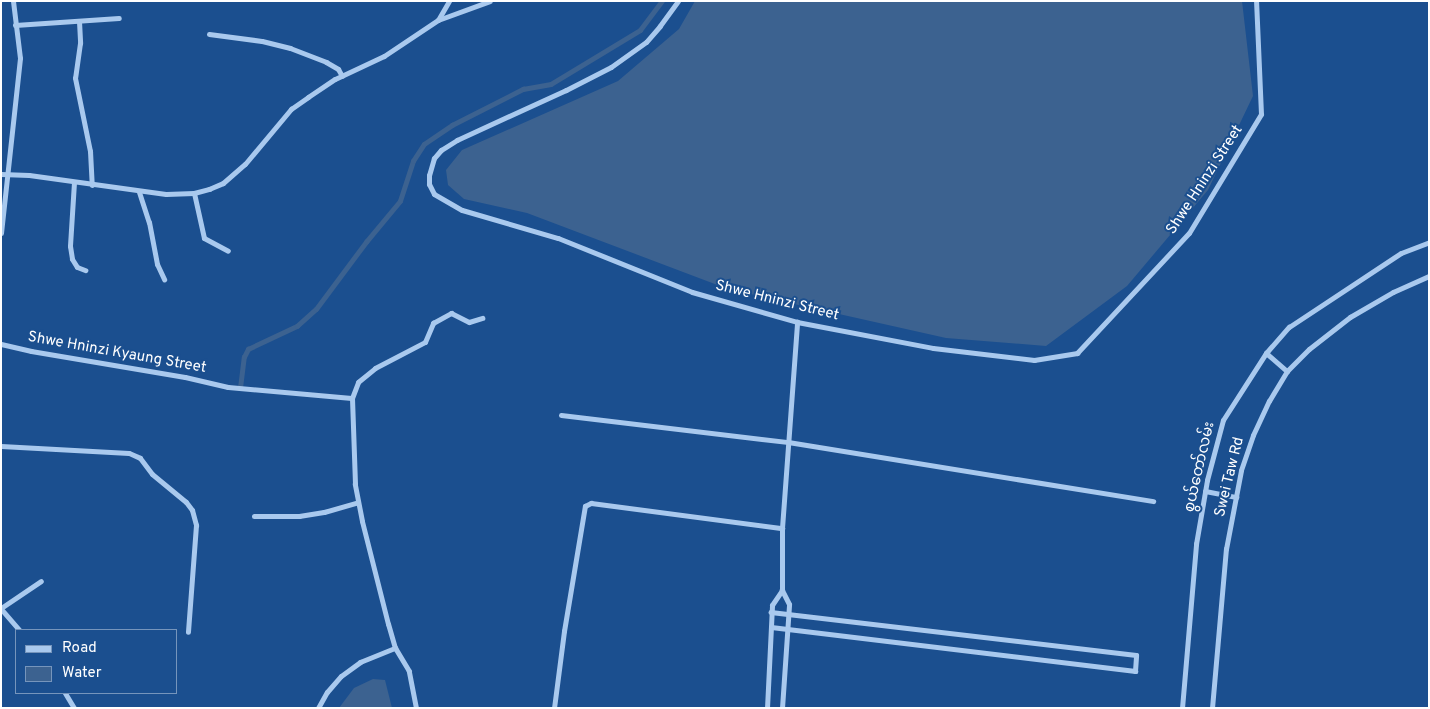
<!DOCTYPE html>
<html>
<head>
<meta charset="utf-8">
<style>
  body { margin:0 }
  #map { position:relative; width:1430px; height:709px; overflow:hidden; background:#1b4f8f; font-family:Overpass,"Noto Sans Myanmar",sans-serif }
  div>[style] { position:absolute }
  .water>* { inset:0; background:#3c6290 }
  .stream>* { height:4.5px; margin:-2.25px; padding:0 2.25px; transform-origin:2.25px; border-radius:2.25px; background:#3c6290 }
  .minor>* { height:5px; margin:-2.5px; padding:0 2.5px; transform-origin:2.5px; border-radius:2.5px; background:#a9c9ee }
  span { translate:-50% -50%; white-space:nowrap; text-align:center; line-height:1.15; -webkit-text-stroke:4px #1b4f8f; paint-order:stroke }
  .street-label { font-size:15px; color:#fff }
  .frame { position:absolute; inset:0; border:2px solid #fff; pointer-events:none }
  .legend { position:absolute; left:15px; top:629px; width:162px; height:65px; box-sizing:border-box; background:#1b4f8f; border:1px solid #7695bc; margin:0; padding:6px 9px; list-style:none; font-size:15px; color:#fff }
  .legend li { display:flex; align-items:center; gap:10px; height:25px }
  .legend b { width:25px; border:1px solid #7695bc }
</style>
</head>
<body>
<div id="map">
  <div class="water">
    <i style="clip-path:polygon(695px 1px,1242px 1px,1253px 96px,1208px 190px,1127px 286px,1046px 346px,946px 338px,728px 289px,527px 213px,464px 199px,448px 185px,446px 170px,462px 150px,618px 81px,679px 29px)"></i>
    <i style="clip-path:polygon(373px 679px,385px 680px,392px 708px,339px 708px,354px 688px)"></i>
  </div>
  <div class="stream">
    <i style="left:240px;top:388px;width:31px;rotate:-83deg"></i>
    <i style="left:244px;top:357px;width:9px;rotate:-63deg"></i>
    <i style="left:248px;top:349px;width:54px;rotate:-25.1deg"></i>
    <i style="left:297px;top:326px;width:25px;rotate:-42deg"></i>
    <i style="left:316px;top:309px;width:84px;rotate:-53.3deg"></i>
    <i style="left:366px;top:242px;width:53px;rotate:-50.3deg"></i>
    <i style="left:400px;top:201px;width:42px;rotate:-72deg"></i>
    <i style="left:413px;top:161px;width:20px;rotate:-57deg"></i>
    <i style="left:424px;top:144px;width:34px;rotate:-34deg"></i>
    <i style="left:452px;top:125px;width:80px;rotate:-26.9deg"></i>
    <i style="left:523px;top:89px;width:28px;rotate:-10deg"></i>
    <i style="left:551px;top:84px;width:104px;rotate:-31.2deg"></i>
    <i style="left:640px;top:30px;width:36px;rotate:-53deg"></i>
  </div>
  <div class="minor">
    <i style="left:678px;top:1px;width:31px;rotate:126deg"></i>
    <i style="left:660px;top:26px;width:21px;rotate:131deg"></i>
    <i style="left:646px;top:42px;width:43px;rotate:144.5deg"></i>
    <i style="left:611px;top:67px;width:51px;rotate:152.9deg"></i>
    <i style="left:566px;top:90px;width:120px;rotate:155.4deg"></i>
    <i style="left:457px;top:140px;width:19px;rotate:148deg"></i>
    <i style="left:441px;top:150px;width:11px;rotate:131deg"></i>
    <i style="left:434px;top:158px;width:18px;rotate:106deg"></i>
    <i style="left:429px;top:175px;width:9px;rotate:90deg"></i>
    <i style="left:429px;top:184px;width:11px;rotate:63deg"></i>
    <i style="left:434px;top:194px;width:32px;rotate:30deg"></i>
    <i style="left:462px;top:210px;width:100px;rotate:16.3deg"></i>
    <i style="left:558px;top:238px;width:144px;rotate:21.9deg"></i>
    <i style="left:692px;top:292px;width:109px;rotate:15.9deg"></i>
    <i style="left:797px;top:322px;width:138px;rotate:10.8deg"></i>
    <i style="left:933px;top:348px;width:102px;rotate:6.8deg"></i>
    <i style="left:1034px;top:360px;width:44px;rotate:-9.2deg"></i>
    <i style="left:1077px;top:353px;width:164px;rotate:-47deg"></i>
    <i style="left:1189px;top:233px;width:139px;rotate:-58.8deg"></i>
    <i style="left:1261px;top:114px;width:113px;rotate:-92.5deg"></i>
    <i style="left:438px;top:20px;width:22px;rotate:-60deg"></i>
    <i style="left:79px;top:21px;width:22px;rotate:87deg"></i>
    <i style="left:80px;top:43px;width:35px;rotate:98deg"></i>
    <i style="left:75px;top:78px;width:75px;rotate:78.4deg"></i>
    <i style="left:90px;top:151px;width:34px;rotate:87deg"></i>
    <i style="left:15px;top:25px;width:104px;rotate:-3.9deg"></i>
    <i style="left:209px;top:34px;width:53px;rotate:7.5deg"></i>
    <i style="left:262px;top:41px;width:29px;rotate:14deg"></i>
    <i style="left:290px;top:48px;width:39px;rotate:21deg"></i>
    <i style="left:326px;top:62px;width:14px;rotate:30deg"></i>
    <i style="left:338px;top:69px;width:8px;rotate:60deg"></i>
    <i style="left:1px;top:174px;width:28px;rotate:2deg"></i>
    <i style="left:29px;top:175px;width:138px;rotate:7.9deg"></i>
    <i style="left:166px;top:194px;width:28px;rotate:-2deg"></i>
    <i style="left:194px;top:193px;width:16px;rotate:-15deg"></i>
    <i style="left:209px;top:189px;width:15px;rotate:-23deg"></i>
    <i style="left:223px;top:183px;width:29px;rotate:-41deg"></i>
    <i style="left:245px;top:164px;width:72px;rotate:-50.1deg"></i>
    <i style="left:291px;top:109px;width:21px;rotate:-35deg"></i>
    <i style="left:308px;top:97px;width:32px;rotate:-34deg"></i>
    <i style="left:335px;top:79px;width:54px;rotate:-25.1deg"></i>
    <i style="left:384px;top:56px;width:65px;rotate:-33.7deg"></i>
    <i style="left:438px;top:20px;width:55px;rotate:-20.1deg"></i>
    <i style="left:74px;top:182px;width:64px;rotate:93.6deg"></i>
    <i style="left:70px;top:246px;width:13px;rotate:81deg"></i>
    <i style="left:72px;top:259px;width:9px;rotate:58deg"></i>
    <i style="left:77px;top:267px;width:9px;rotate:21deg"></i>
    <i style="left:139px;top:192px;width:32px;rotate:72deg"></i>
    <i style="left:149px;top:222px;width:43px;rotate:79.2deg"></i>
    <i style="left:157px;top:264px;width:17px;rotate:65deg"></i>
    <i style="left:194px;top:193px;width:46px;rotate:77.5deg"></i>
    <i style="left:204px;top:238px;width:27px;rotate:28deg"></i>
    <i style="left:1px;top:233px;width:176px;rotate:-83.8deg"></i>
    <i style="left:20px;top:58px;width:57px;rotate:-97deg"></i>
    <i style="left:1px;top:344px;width:31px;rotate:13deg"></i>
    <i style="left:31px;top:351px;width:156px;rotate:9.6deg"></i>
    <i style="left:185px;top:377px;width:44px;rotate:13.1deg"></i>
    <i style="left:228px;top:387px;width:124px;rotate:5.1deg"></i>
    <i style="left:1266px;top:353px;width:28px;rotate:41deg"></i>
    <i style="left:561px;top:415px;width:229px;rotate:6.8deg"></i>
    <i style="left:788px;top:442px;width:370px;rotate:9.2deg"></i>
    <i style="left:1px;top:446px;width:128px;rotate:3.1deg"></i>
    <i style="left:129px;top:453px;width:12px;rotate:24deg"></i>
    <i style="left:140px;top:458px;width:20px;rotate:53deg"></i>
    <i style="left:152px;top:474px;width:44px;rotate:39.5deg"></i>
    <i style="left:186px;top:502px;width:10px;rotate:53deg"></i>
    <i style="left:192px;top:510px;width:16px;rotate:75deg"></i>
    <i style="left:196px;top:525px;width:107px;rotate:94.3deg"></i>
    <i style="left:1205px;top:491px;width:32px;rotate:11deg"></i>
    <i style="left:254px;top:516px;width:45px"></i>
    <i style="left:299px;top:516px;width:25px;rotate:-9deg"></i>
    <i style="left:324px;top:512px;width:35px;rotate:-16deg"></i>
    <i style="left:1px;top:608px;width:48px;rotate:-34deg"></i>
    <i style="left:1px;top:609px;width:28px;rotate:49deg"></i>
    <i style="left:771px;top:627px;width:367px;rotate:6.9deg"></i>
    <i style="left:1135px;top:671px;width:16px;rotate:-86deg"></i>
    <i style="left:1136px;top:655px;width:368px;rotate:-173.3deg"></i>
    <i style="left:65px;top:693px;width:17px;rotate:59deg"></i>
    <i style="left:318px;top:708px;width:18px;rotate:-61deg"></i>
    <i style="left:327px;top:692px;width:21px;rotate:-49deg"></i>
    <i style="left:341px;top:676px;width:24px;rotate:-36deg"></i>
    <i style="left:360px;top:662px;width:38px;rotate:-22deg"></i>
    <i style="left:416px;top:708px;width:38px;rotate:-101deg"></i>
    <i style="left:409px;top:671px;width:27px;rotate:-121deg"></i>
    <i style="left:395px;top:648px;width:25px;rotate:-106deg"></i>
    <i style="left:388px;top:624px;width:106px;rotate:-104.2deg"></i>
    <i style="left:362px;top:521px;width:38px;rotate:-101deg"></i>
    <i style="left:355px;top:484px;width:86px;rotate:-92deg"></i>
    <i style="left:352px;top:398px;width:17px;rotate:-69deg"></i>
    <i style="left:358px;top:382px;width:22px;rotate:-39deg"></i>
    <i style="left:375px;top:368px;width:56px;rotate:-27.5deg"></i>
    <i style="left:425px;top:342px;width:21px;rotate:-67deg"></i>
    <i style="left:433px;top:323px;width:21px;rotate:-29deg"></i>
    <i style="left:451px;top:313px;width:20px;rotate:27deg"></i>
    <i style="left:469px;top:322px;width:14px;rotate:-17deg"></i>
    <i style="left:554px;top:708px;width:78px;rotate:-82.6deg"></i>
    <i style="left:564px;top:631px;width:127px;rotate:-80.5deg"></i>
    <i style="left:585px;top:506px;width:7px;rotate:-27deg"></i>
    <i style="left:591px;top:503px;width:193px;rotate:7.5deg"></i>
    <i style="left:767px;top:708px;width:103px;rotate:-87.2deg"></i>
    <i style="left:772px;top:605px;width:18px;rotate:-56deg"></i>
    <i style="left:782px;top:708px;width:104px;rotate:-86.1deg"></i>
    <i style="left:789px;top:604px;width:16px;rotate:-117deg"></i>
    <i style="left:782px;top:590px;width:62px;rotate:-90deg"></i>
    <i style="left:782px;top:528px;width:207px;rotate:-85.8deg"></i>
    <i style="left:1182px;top:708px;width:165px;rotate:-85.1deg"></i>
    <i style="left:1196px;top:544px;width:65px;rotate:-80.2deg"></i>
    <i style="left:1207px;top:480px;width:62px;rotate:-75.1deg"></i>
    <i style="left:1223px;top:420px;width:80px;rotate:-57.3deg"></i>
    <i style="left:1266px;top:353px;width:35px;rotate:-49deg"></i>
    <i style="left:1289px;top:327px;width:134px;rotate:-33.5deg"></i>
    <i style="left:1401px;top:253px;width:30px;rotate:-21deg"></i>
    <i style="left:1212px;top:708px;width:160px;rotate:-85deg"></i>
    <i style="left:1226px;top:549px;width:80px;rotate:-79.2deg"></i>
    <i style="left:1241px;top:470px;width:37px;rotate:-71deg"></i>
    <i style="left:1253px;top:435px;width:38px;rotate:-65deg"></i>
    <i style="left:1269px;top:401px;width:35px;rotate:-59deg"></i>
    <i style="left:1287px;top:371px;width:31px;rotate:-45deg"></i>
    <i style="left:1309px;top:349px;width:52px;rotate:-38deg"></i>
    <i style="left:1350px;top:317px;width:50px;rotate:-30.2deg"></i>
    <i style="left:1393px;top:292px;width:39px;rotate:-24deg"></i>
  </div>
  <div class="street-label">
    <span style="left:1205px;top:180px;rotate:-57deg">Shwe Hninzi Street</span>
    <span style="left:777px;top:301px;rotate:14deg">Shwe Hninzi Street</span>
    <span style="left:117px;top:353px;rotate:10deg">Shwe Hninzi Kyaung Street</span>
    <span style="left:1200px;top:467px;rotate:-77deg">စွယ်တော်လမ်း</span>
    <span style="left:1230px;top:477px;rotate:-76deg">Swei Taw Rd</span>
  </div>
  <div class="frame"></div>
  <ul class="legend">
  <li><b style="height:6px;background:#a9c9ee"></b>Road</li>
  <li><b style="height:14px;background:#3c6290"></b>Water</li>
  </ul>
</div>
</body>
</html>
